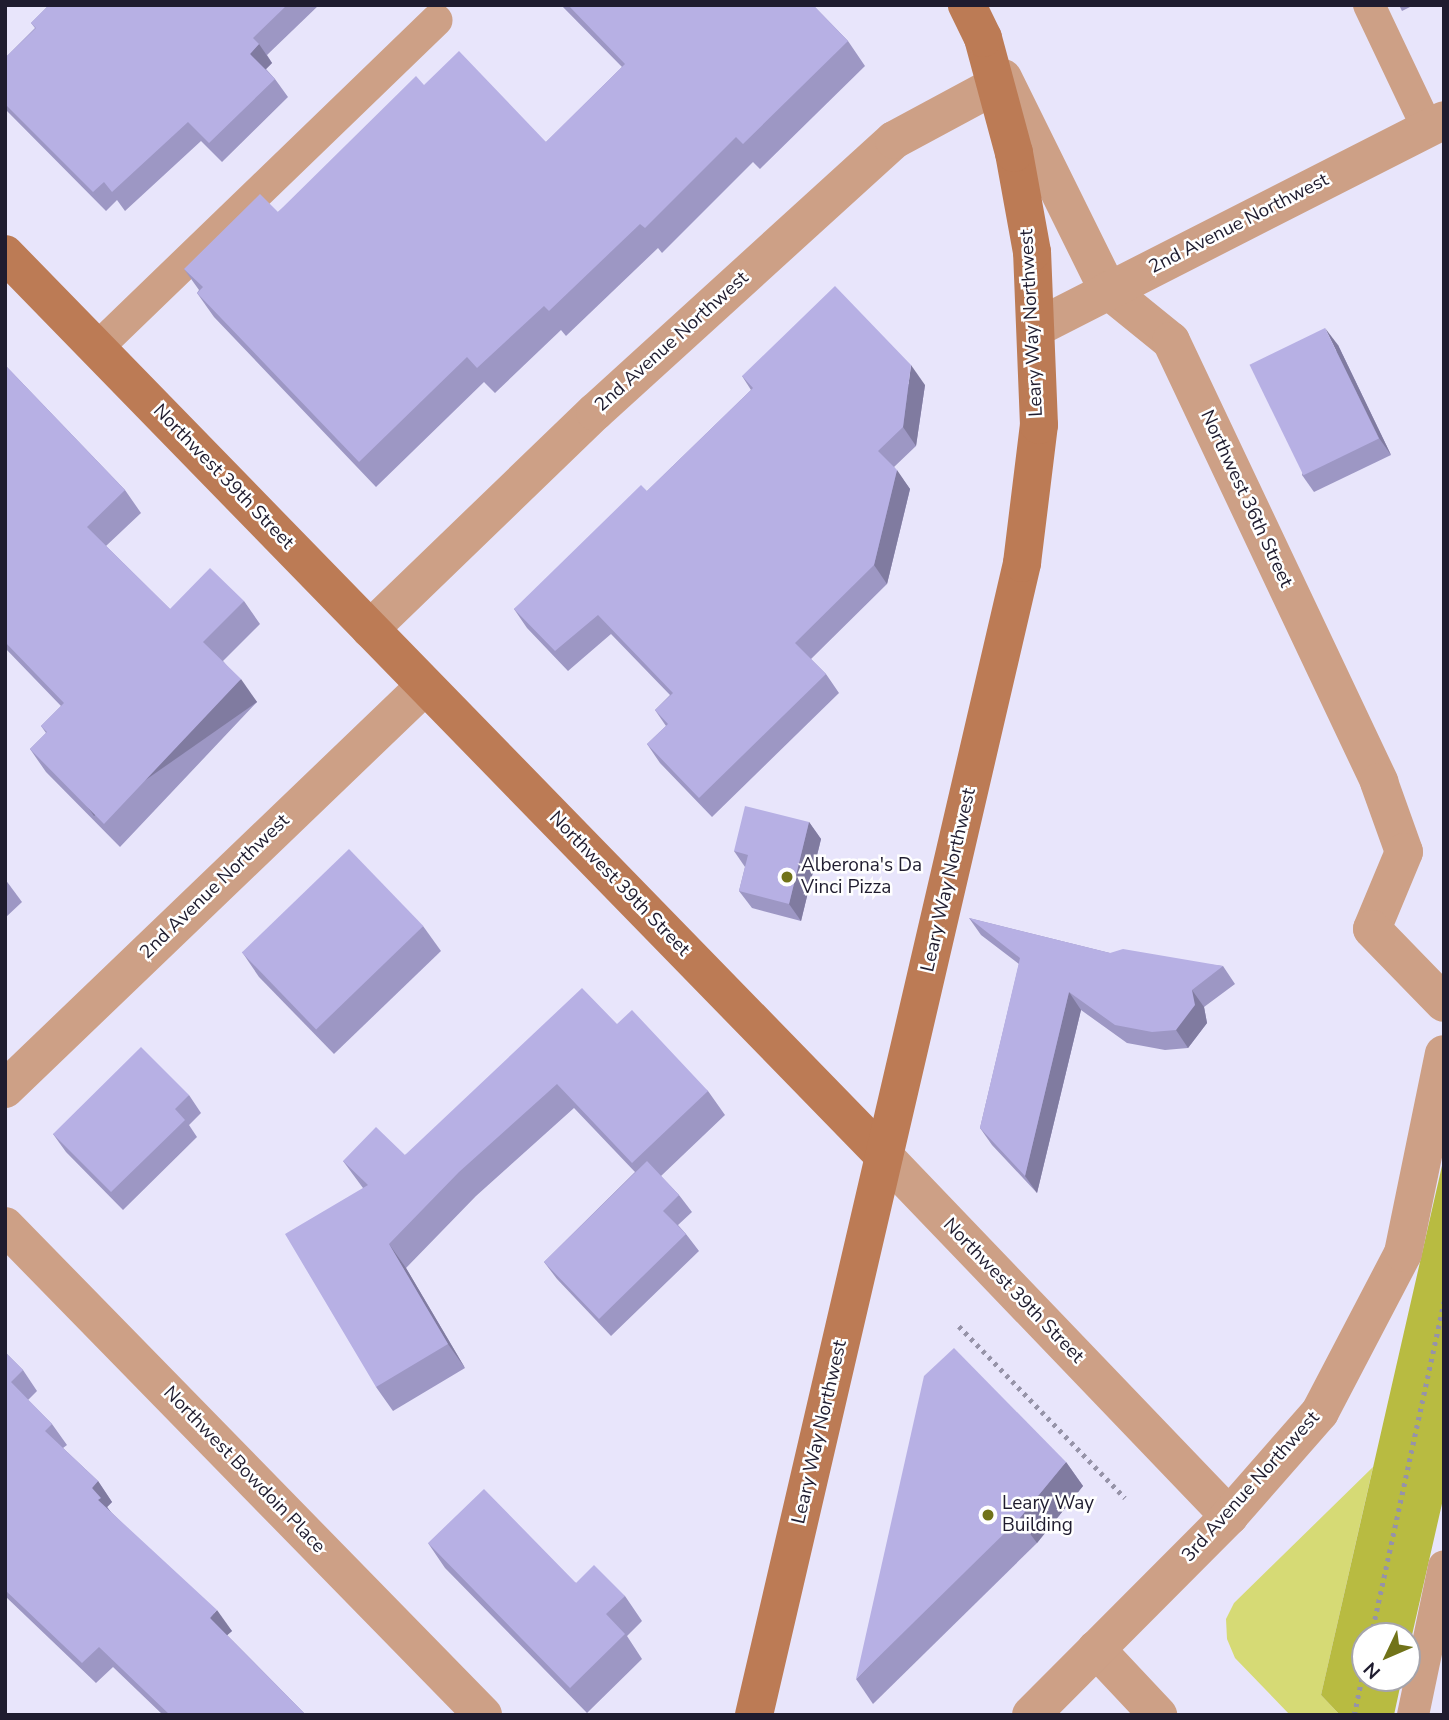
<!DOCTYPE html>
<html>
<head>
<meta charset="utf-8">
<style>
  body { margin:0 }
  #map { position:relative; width:1449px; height:1720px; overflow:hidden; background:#e8e5fb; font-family:"Nunito Sans",sans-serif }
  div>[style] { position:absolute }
  .green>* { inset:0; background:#d6da75 }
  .forest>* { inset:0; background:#b8bb41 }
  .path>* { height:4.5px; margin-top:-2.25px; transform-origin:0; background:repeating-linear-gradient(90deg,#9693a8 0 3.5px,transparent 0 8.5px) }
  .service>* { height:32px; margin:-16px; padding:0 16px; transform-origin:16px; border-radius:16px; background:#cda086 }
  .minor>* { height:38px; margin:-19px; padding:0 19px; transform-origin:19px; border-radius:19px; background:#cda086 }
  .secondary>* { height:38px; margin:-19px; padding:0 19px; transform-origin:19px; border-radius:19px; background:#bc7b55 }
  .wall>* { inset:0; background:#9d97c4 }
  .shaded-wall>* { inset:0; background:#807ba0; transform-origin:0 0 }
  .building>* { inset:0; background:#b7b0e4; transform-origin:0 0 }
  .dots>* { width:19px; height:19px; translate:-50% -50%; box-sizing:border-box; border:4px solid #fff; border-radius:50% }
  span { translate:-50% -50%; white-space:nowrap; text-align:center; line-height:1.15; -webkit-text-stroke:5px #fff; paint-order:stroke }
  .street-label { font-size:19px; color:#1f1c2f }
  .poi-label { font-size:19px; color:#1f1c2f }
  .left { translate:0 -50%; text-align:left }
  .frame { position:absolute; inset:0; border:7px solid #1f1c2f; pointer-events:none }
  .north { position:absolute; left:1351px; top:1622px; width:70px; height:70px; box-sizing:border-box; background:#fff; border:2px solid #a5a4ac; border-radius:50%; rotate:226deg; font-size:19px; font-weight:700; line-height:28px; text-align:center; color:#1f1c2f }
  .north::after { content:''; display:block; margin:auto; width:24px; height:32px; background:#717319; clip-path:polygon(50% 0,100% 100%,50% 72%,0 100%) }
</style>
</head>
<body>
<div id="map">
  <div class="green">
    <i style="clip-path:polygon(1373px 1467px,1321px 1695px,1340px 1715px,1290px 1715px,1235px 1658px,1227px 1639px,1226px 1619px,1234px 1603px)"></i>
  </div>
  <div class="forest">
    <i style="clip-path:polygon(1444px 1157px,1444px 1495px,1407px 1657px,1407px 1636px,1365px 1636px,1365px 1678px,1402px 1678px,1394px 1715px,1340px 1715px,1321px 1695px)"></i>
  </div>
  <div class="path">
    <i style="left:959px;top:1326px;width:239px;rotate:46deg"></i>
    <i style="left:1371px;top:1636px;width:342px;rotate:-77.7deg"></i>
    <i style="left:1354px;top:1715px;width:53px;rotate:-78.1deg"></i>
  </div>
  <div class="service">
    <i style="left:1369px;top:5px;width:137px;rotate:64.6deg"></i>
    <i style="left:97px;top:348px;width:472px;rotate:-44deg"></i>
    <i style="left:1413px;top:1715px;width:152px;rotate:-78.2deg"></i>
  </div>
  <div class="minor">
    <i style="left:1003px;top:78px;width:237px;rotate:63.7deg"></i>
    <i style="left:1108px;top:290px;width:81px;rotate:39deg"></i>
    <i style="left:1171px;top:341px;width:488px;rotate:64.7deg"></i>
    <i style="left:1379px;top:782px;width:74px;rotate:70.3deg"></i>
    <i style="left:1404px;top:852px;width:83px;rotate:112.6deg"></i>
    <i style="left:1372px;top:929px;width:103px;rotate:45.8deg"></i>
    <i style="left:1036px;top:328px;width:458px;rotate:-27deg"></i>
    <i style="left:370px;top:629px;width:313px;rotate:-44deg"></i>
    <i style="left:595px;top:412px;width:404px;rotate:-42.3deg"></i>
    <i style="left:894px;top:140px;width:116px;rotate:-28.3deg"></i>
    <i style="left:5px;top:1089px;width:582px;rotate:-43.82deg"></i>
    <i style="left:884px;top:1156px;width:499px;rotate:46.2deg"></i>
    <i style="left:5px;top:1226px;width:684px;rotate:45.65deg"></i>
    <i style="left:1096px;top:1649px;width:91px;rotate:46.8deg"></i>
    <i style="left:1031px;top:1715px;width:281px;rotate:-45.1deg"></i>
    <i style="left:1229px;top:1516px;width:138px;rotate:-48.8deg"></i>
    <i style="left:1320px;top:1412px;width:179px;rotate:-62.4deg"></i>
    <i style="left:1403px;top:1253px;width:203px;rotate:-78.4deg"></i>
  </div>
  <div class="secondary">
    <i style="left:5px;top:254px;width:1259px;rotate:45.74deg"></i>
    <i style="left:754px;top:1715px;width:1183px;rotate:-76.9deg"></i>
    <i style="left:1022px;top:563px;width:139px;rotate:-83deg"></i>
    <i style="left:1039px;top:425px;width:173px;rotate:-92.3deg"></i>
    <i style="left:1032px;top:252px;width:101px;rotate:-100.3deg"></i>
    <i style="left:1014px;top:153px;width:119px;rotate:-105.1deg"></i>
    <i style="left:983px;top:38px;width:37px;rotate:-116deg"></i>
  </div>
  <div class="wall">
    <i style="clip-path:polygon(49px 5px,319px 5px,267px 55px,272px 63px,266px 69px,275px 79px,288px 97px,222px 162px,201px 141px,125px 211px,117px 200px,106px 211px,5px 109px,5px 58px,35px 28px,31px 23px)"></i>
    <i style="clip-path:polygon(561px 5px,813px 5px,848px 41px,865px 66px,760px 169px,753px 162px,662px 253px,658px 248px,566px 336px,561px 330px,495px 393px,484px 382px,376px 487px,214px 317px,197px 293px,199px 290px,184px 269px,278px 212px,424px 85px,546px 142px,622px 67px)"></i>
    <i style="clip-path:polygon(1399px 5px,1414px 5px,1402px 11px)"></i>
    <i style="clip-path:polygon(1338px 345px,1391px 455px,1314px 492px,1302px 475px)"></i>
    <i style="clip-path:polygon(5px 365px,125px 490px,141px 513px,106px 546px,170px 609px,244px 601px,260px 624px,223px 661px,257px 702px,120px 847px,46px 772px,30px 749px,46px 733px,41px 726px,61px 706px,5px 648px)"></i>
    <i style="clip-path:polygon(742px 376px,925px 385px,916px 446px,894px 467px,910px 489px,887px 584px,811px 659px,826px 674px,839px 693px,712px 817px,660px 763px,647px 744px,666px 726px,655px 710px,670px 695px,611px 634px,568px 671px,527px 628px,514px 609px,647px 491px,751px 390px)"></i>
    <i style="clip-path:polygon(809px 822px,821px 839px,801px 921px,752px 908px,739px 891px,745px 867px,734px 851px)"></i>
    <i style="clip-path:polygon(5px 879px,22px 902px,5px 918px)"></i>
    <i style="clip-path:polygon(969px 918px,1110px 953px,1223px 966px,1235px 984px,1204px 1007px,1207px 1023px,1188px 1048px,1165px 1050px,1127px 1043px,1081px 1010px,1037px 1193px,992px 1145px,980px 1128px,1019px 964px,981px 935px)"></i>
    <i style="clip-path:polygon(423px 926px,441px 951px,334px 1054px,259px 977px,242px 952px)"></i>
    <i style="clip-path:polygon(617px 1024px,708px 1091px,725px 1115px,661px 1176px,679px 1195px,692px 1212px,678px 1225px,686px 1234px,699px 1251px,611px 1336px,557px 1279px,544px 1262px,635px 1172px,574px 1108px,476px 1196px,406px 1268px,465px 1368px,393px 1411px,376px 1387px,363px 1188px,343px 1161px,405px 1155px)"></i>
    <i style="clip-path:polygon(189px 1095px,201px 1113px,189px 1125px,197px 1137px,123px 1210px,66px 1152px,53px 1134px)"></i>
    <i style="clip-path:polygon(5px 1352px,23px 1370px,37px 1391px,28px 1400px,52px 1424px,67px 1445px,63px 1448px,98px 1481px,112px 1502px,107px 1507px,111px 1512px,232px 1631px,227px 1635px,306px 1715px,163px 1715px,113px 1667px,96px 1683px,5px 1596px)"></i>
    <i style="clip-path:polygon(1066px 1462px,1083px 1486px,1037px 1543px,873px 1704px,856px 1679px)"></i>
    <i style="clip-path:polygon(428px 1543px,625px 1596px,642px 1621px,627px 1636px,642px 1659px,587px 1713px,445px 1568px)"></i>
  </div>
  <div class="shaded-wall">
    <i style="clip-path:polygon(259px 44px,272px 63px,263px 72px,250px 54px)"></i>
    <i style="clip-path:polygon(1325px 328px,1338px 345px,1391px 455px,1379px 438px)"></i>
    <i style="clip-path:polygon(911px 365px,925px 385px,916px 446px,903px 427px)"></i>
    <i style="clip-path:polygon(897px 470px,910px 489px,887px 584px,874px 565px)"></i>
    <i style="left:241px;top:679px;width:28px;height:199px;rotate:55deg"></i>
    <i style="clip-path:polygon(809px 822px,821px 839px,801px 921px,789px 904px)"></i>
    <i style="clip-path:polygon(1192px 990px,1204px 1007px,1207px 1023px,1188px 1048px,1176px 1030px)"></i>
    <i style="clip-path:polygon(1069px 992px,1081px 1010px,1037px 1193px,1025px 1176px)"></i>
    <i style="clip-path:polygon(389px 1244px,406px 1268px,465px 1368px,448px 1344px)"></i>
    <i style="clip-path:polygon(1066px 1462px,1083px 1486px,1037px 1543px,1019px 1519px)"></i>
    <i style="clip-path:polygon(98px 1481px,112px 1502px,107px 1507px,115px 1518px,98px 1500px,92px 1488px)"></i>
    <i style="clip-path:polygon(217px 1610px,232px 1631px,224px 1638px,210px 1618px)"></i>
  </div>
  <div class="building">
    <i style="clip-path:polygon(49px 5px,287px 5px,253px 38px,259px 44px,250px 54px,275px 79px,209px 143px,188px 122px,112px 192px,104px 182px,93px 192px,5px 104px,5px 58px,36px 28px,31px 23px)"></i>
    <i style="clip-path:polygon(568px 5px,813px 5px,848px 41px,743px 144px,736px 137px,645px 228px,640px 224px,549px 311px,544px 306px,477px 368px,467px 357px,359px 462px,197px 293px,203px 287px,184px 269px,260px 194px,278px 212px,416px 76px,424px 85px,459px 51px,546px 142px,625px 64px)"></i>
    <i style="clip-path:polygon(835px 286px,911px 365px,903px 427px,878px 451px,897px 470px,874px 565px,795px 643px,826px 674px,699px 798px,647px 744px,668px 724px,655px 710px,673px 693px,598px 615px,555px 651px,514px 609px,641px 485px,647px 491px,753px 388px,742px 376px)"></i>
    <i style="left:1325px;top:328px;width:123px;height:84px;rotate:64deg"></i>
    <i style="clip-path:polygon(5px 365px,125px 490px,87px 527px,170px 609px,210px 568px,244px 601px,203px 642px,241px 679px,104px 824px,30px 749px,47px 732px,41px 726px,64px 703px,5px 642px)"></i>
    <i style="clip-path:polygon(745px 806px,809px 822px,789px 904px,739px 891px,748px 855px,734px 851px)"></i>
    <i style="left:349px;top:849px;width:107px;height:149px;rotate:46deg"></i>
    <i style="clip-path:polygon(969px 918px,1110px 953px,1123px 949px,1223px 966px,1192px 990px,1195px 1005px,1176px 1030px,1152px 1032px,1115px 1025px,1069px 992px,1025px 1176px,980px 1128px,1020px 958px)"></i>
    <i style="clip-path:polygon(582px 988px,617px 1024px,632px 1010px,708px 1091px,632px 1163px,557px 1084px,459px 1172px,389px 1244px,448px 1344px,376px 1387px,285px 1234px,368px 1185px,343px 1161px,376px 1127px,405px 1155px)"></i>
    <i style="clip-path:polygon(141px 1047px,189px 1095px,175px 1109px,185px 1120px,111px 1192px,53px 1134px)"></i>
    <i style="clip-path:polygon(647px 1161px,679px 1195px,663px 1211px,686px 1234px,599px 1319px,544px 1262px)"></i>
    <i style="clip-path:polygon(954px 1348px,1066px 1462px,1019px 1519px,856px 1679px,924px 1376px)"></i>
    <i style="clip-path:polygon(5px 1352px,23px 1370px,11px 1382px,52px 1424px,45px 1431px,98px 1481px,92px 1488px,101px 1498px,98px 1500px,217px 1610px,210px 1618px,306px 1715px,170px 1715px,99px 1647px,82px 1663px,5px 1590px)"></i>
    <i style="clip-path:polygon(484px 1489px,576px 1583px,594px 1565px,625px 1596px,606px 1614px,625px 1634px,570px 1688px,428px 1543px)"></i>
  </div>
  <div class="dots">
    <i style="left:787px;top:877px;background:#717319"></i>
    <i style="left:988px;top:1515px;background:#717319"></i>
  </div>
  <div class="street-label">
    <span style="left:1239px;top:224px;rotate:-27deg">2nd Avenue Northwest</span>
    <span style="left:1032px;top:323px;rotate:-93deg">Leary Way Northwest</span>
    <span style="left:672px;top:342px;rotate:-42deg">2nd Avenue Northwest</span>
    <span style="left:223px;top:477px;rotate:46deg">Northwest 39th Street</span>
    <span style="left:1246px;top:499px;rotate:65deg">Northwest 36th Street</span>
    <span style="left:949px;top:880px;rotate:-77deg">Leary Way Northwest</span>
    <span style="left:619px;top:884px;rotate:46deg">Northwest 39th Street</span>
    <span style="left:215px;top:887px;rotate:-44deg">2nd Avenue Northwest</span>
    <span style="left:1013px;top:1291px;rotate:46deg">Northwest 39th Street</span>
    <span style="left:820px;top:1432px;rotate:-77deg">Leary Way Northwest</span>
    <span style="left:244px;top:1470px;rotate:46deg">Northwest Bowdoin Place</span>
    <span style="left:1251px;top:1487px;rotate:-48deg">3rd Avenue Northwest</span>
  </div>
  <div class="poi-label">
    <span class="left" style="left:801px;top:877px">Alberona's Da<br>Vinci Pizza</span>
    <span class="left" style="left:1002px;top:1515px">Leary Way<br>Building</span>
  </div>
  <div class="frame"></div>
  <div class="north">N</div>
</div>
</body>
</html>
